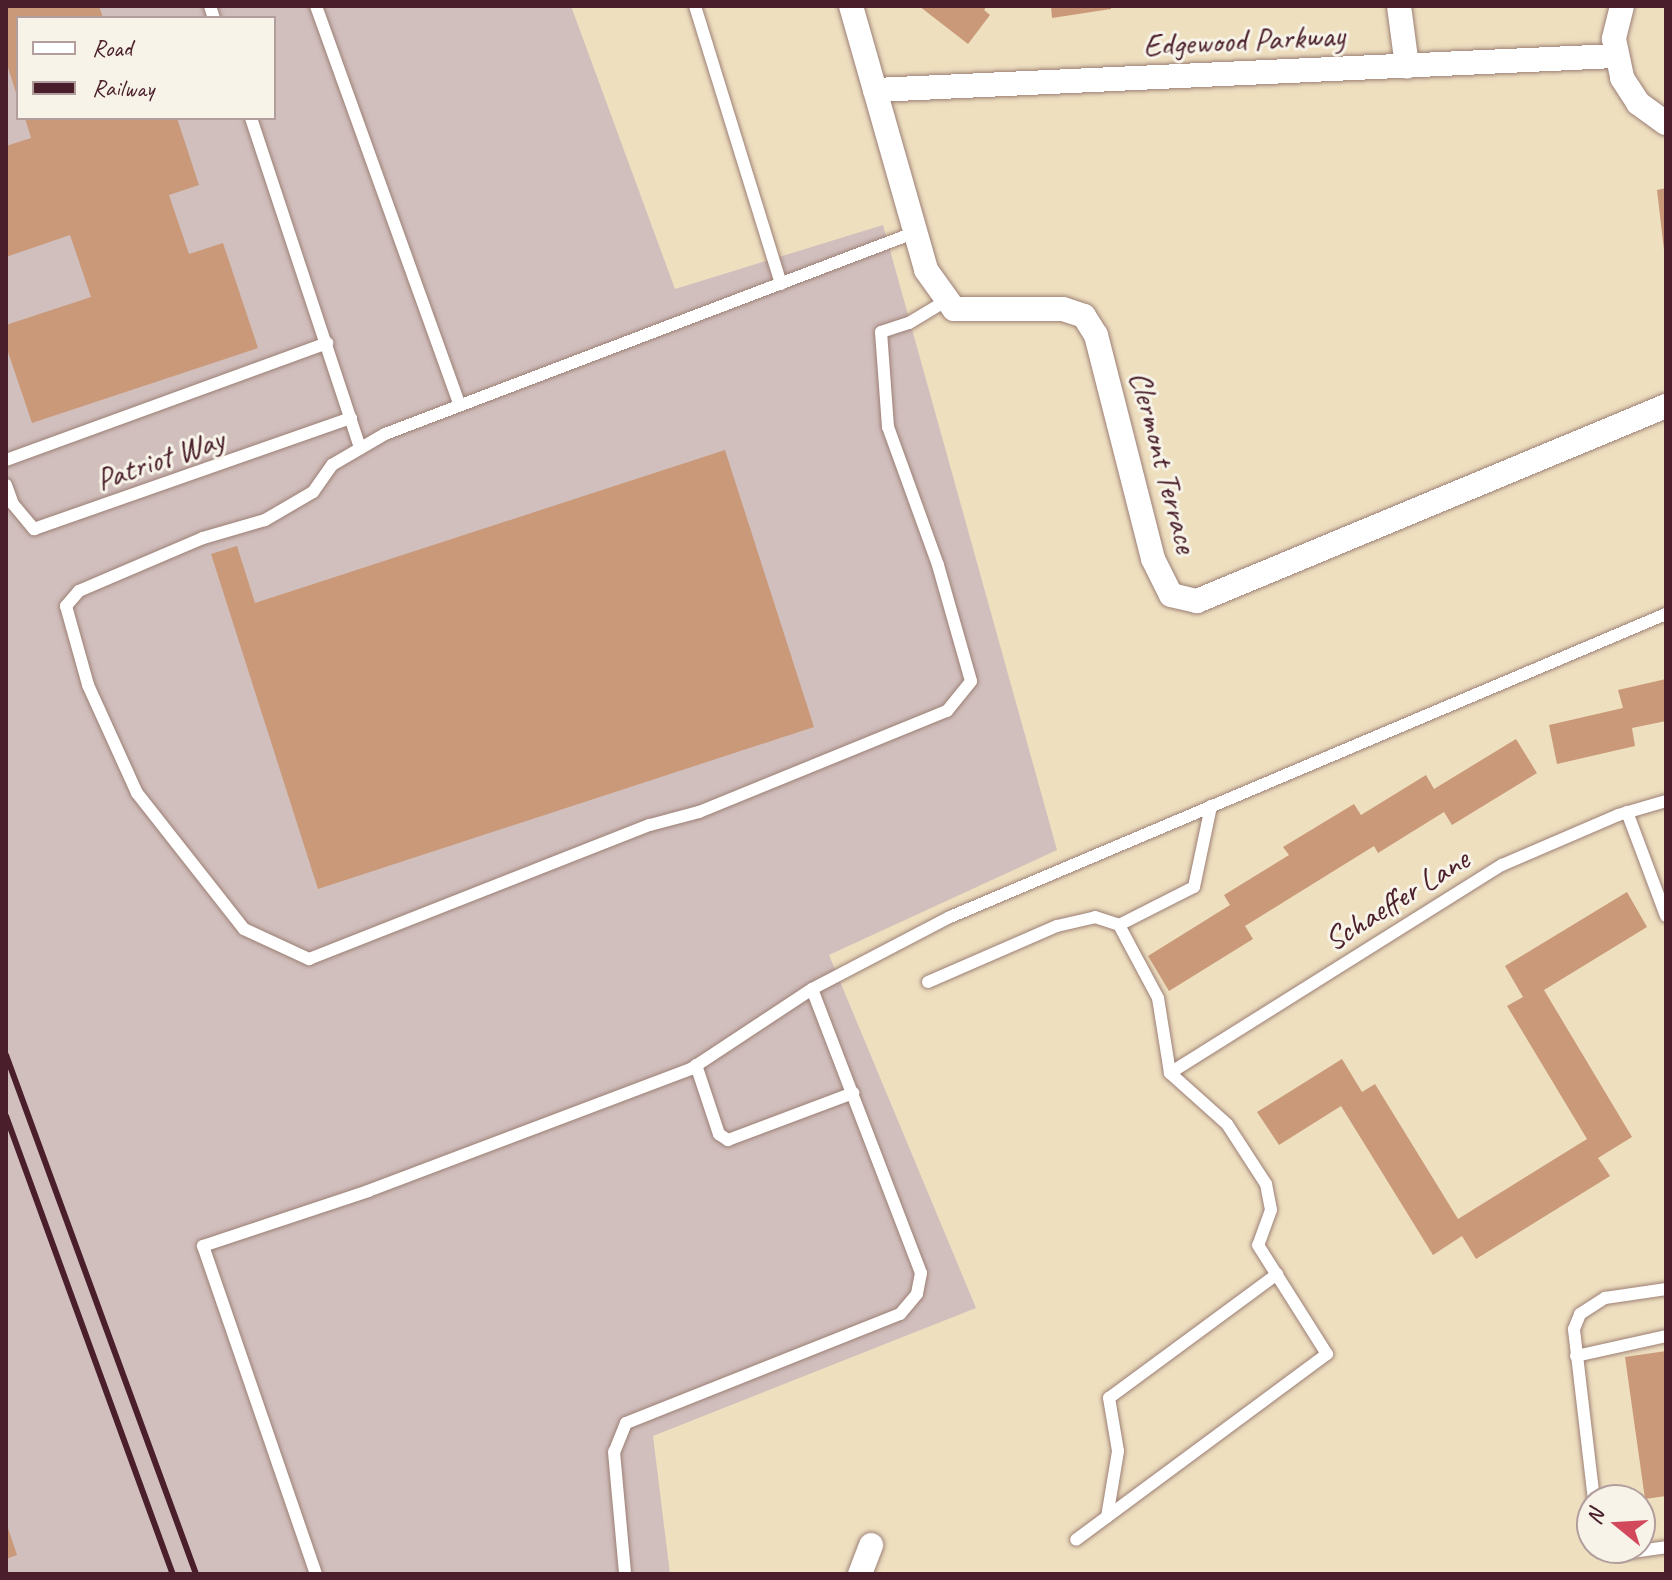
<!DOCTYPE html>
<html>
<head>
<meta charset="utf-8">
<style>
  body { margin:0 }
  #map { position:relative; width:1672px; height:1580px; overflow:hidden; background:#eedfbf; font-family:Caveat,sans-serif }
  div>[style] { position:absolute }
  .industrial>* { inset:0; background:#d1bfbd }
  .building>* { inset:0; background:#ca9979 }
  .roads { filter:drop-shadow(0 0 2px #9c7f75) drop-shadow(0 0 2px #9c7f75) }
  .lane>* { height:12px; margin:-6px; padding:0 6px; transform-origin:6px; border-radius:6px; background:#fff }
  .street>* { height:24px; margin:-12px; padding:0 12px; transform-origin:12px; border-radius:12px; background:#fff }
  .rail>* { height:6px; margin:-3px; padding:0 3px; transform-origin:3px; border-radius:3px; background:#4a1f2b }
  span { translate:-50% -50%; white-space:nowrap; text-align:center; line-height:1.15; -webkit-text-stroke:6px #f7f3e8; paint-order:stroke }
  .street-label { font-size:32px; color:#4a1f2b }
  .frame { position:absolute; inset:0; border:8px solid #4a1f2b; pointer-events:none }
  .legend { position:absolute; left:16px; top:16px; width:260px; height:104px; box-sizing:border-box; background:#f7f3e8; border:2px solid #b29e9c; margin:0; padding:10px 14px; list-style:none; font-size:24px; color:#4a1f2b }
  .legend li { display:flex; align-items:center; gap:16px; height:40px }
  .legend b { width:40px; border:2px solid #b29e9c }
  .north { position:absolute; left:1576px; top:1484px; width:80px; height:80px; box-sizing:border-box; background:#f7f3e8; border:2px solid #b29e9c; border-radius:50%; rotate:288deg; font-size:22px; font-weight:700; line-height:32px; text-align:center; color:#4a1f2b }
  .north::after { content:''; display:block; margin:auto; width:28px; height:36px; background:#d1495b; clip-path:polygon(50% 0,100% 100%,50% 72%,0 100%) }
</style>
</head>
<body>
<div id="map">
  <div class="industrial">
    <i style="clip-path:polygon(evenodd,6px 6px,571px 6px,675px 289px,883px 225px,1057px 850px,829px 955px,976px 1308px,653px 1436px,670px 1574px,6px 1574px,6px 6px,18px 18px,274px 18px,274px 118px,18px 118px,18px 18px)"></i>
  </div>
  <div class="building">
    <i style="clip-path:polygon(6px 6px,99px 6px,103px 18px,18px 18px,17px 96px,6px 61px)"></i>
    <i style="clip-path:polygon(919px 6px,987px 6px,984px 10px,990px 15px,968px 44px)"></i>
    <i style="clip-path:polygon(1051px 6px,1111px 6px,1111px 9px,1052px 18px)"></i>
    <i style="clip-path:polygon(25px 118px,177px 118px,199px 185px,169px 195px,189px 254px,223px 243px,258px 348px,32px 423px,6px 346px,6px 325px,91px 297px,70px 235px,6px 257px,6px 146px,31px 138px)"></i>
    <i style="clip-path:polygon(1666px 188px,1666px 250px,1664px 250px,1657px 190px)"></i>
    <i style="clip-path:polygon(725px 450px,814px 727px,318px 889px,211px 554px,237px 546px,255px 603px)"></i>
    <i style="clip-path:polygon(1666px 679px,1666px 721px,1632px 728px,1635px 746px,1557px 764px,1549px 725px,1623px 708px,1618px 690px)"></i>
    <i style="clip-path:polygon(1516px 739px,1537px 773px,1452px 825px,1444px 812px,1378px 853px,1374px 846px,1245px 926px,1253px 939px,1169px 991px,1148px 956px,1230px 905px,1224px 895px,1289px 855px,1283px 847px,1354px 804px,1361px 815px,1426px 775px,1434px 789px)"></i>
    <i style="clip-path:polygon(1627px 892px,1647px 927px,1544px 990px,1632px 1137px,1598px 1158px,1610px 1176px,1476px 1259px,1462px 1236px,1433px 1255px,1341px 1106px,1279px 1145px,1257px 1112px,1342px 1059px,1362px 1092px,1375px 1084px,1458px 1219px,1587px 1139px,1507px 1006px,1523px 997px,1505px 966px)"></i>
    <i style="clip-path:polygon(1666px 1351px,1666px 1496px,1645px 1499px,1625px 1357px)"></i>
    <i style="clip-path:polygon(6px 1522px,17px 1555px,6px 1559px)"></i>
  </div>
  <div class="roads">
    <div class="lane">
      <i style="left:210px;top:6px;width:13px;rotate:72deg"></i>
      <i style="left:316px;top:6px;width:423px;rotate:70.2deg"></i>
      <i style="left:695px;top:6px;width:291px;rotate:72.8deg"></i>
      <i style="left:251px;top:118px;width:348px;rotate:71.7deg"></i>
      <i style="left:916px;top:232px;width:568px;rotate:159.17deg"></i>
      <i style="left:385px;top:434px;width:61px;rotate:149.7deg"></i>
      <i style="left:332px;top:465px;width:33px;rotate:125deg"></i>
      <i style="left:313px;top:492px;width:56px;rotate:149.7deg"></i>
      <i style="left:265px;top:520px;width:65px;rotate:163.8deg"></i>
      <i style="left:203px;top:538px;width:135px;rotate:156.9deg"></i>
      <i style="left:79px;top:591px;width:20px;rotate:131deg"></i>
      <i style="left:66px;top:606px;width:82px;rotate:74.4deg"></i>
      <i style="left:88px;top:685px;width:119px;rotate:65.6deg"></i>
      <i style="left:137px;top:793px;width:173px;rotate:51.8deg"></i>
      <i style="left:244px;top:929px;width:72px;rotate:24.8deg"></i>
      <i style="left:309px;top:959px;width:366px;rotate:-21.5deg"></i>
      <i style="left:650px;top:825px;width:51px;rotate:-14.9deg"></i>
      <i style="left:699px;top:812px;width:268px;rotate:-22.2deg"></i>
      <i style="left:947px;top:711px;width:38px;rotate:-51deg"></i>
      <i style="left:971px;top:681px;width:121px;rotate:-105.9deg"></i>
      <i style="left:938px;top:565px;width:147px;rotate:-109.9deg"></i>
      <i style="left:888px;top:427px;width:95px;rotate:-94.2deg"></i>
      <i style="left:881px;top:332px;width:29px;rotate:-18deg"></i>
      <i style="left:909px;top:323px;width:41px;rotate:-31deg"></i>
      <i style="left:6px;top:460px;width:342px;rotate:-20deg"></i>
      <i style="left:6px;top:485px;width:20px;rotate:70deg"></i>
      <i style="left:13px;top:504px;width:33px;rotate:50deg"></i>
      <i style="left:34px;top:529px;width:336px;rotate:-19.3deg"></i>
      <i style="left:1627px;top:812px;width:111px;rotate:69.4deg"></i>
      <i style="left:1119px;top:925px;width:84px;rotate:-26.9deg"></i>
      <i style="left:1194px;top:887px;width:83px;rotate:-78.1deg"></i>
      <i style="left:928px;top:982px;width:141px;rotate:-23.5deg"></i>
      <i style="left:1057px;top:926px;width:39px;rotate:-13deg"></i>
      <i style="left:1095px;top:917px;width:25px;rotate:18deg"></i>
      <i style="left:1119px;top:925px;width:83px;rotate:61.9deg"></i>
      <i style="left:1158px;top:998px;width:76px;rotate:80.9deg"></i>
      <i style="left:1170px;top:1073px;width:76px;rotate:41.8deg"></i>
      <i style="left:1227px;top:1124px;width:72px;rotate:57deg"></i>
      <i style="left:1266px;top:1184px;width:26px;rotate:79deg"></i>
      <i style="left:1271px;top:1210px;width:37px;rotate:110deg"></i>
      <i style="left:1258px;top:1245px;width:129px;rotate:57.7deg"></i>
      <i style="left:1327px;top:1354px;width:312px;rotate:143.5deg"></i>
      <i style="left:812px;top:989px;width:156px;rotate:-27.6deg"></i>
      <i style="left:950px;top:917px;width:777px;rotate:-22.94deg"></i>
      <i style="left:696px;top:1065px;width:73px;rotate:71.6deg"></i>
      <i style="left:719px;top:1134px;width:11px;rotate:34deg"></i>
      <i style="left:728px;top:1140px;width:134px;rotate:-20.6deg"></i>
      <i style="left:1170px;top:1073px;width:392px;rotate:-32.1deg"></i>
      <i style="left:1502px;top:865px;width:126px;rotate:-23.3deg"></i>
      <i style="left:1618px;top:815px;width:50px;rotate:-16.3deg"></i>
      <i style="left:1576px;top:1356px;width:92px;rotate:-12.5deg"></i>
      <i style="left:1594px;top:1500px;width:172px;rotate:-96.7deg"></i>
      <i style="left:1574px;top:1329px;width:16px;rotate:-68deg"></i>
      <i style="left:1580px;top:1314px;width:30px;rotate:-33deg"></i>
      <i style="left:1605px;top:1298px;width:62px;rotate:-8.4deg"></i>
      <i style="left:1107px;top:1517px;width:67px;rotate:-80.5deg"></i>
      <i style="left:1118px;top:1451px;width:54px;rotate:-99.6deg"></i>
      <i style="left:1109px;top:1398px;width:209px;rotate:-36.4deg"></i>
      <i style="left:1612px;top:1548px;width:20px;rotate:11deg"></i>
      <i style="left:1632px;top:1552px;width:34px;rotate:-8deg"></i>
      <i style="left:316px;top:1574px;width:347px;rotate:-109deg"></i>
      <i style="left:203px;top:1246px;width:174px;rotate:-18.4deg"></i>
      <i style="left:368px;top:1191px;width:345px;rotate:-20.7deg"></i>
      <i style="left:691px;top:1069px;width:145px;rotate:-33.5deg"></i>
      <i style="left:812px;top:989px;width:304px;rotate:69deg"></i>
      <i style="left:921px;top:1273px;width:21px;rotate:101deg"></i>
      <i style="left:917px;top:1294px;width:26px;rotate:130deg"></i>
      <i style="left:900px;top:1314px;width:295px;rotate:158.3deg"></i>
      <i style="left:626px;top:1423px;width:31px;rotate:112deg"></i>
      <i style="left:614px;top:1452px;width:122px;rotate:84.8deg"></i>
    </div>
    <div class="street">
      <i style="left:851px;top:6px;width:274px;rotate:74.1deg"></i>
      <i style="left:926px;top:270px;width:48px;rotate:54.3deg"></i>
      <i style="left:954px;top:309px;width:109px"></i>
      <i style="left:1063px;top:309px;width:22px;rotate:18deg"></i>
      <i style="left:1084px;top:316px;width:22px;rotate:58deg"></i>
      <i style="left:1096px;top:335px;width:231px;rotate:75.7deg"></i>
      <i style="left:1153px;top:559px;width:40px;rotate:63.4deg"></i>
      <i style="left:1171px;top:595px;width:27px;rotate:13deg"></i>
      <i style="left:1197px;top:601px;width:508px;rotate:-22.58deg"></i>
      <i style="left:1399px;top:6px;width:61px;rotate:82.4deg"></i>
      <i style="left:1622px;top:6px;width:34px;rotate:104deg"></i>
      <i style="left:1614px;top:39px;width:40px;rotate:78deg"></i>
      <i style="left:1622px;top:78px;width:30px;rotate:57deg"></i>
      <i style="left:1638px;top:103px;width:34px;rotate:36deg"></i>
      <i style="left:875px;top:90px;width:742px;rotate:-2.63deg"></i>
      <i style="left:860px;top:1574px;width:31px;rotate:-69deg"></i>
    </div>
  </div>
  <div class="rail">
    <i style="left:6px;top:1055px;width:553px;rotate:69.89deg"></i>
    <i style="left:6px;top:1116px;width:487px;rotate:70deg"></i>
  </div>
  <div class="street-label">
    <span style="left:1244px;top:41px;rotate:-3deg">Edgewood Parkway</span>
    <span style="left:160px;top:460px;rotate:-19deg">Patriot Way</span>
    <span style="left:1163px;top:462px;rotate:75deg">Clermont Terrace</span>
    <span style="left:1397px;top:900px;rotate:-32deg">Schaeffer Lane</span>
  </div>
  <div class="frame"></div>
  <ul class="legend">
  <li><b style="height:10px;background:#fff"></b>Road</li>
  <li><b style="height:10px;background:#4a1f2b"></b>Railway</li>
  </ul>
  <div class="north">N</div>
</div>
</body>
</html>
